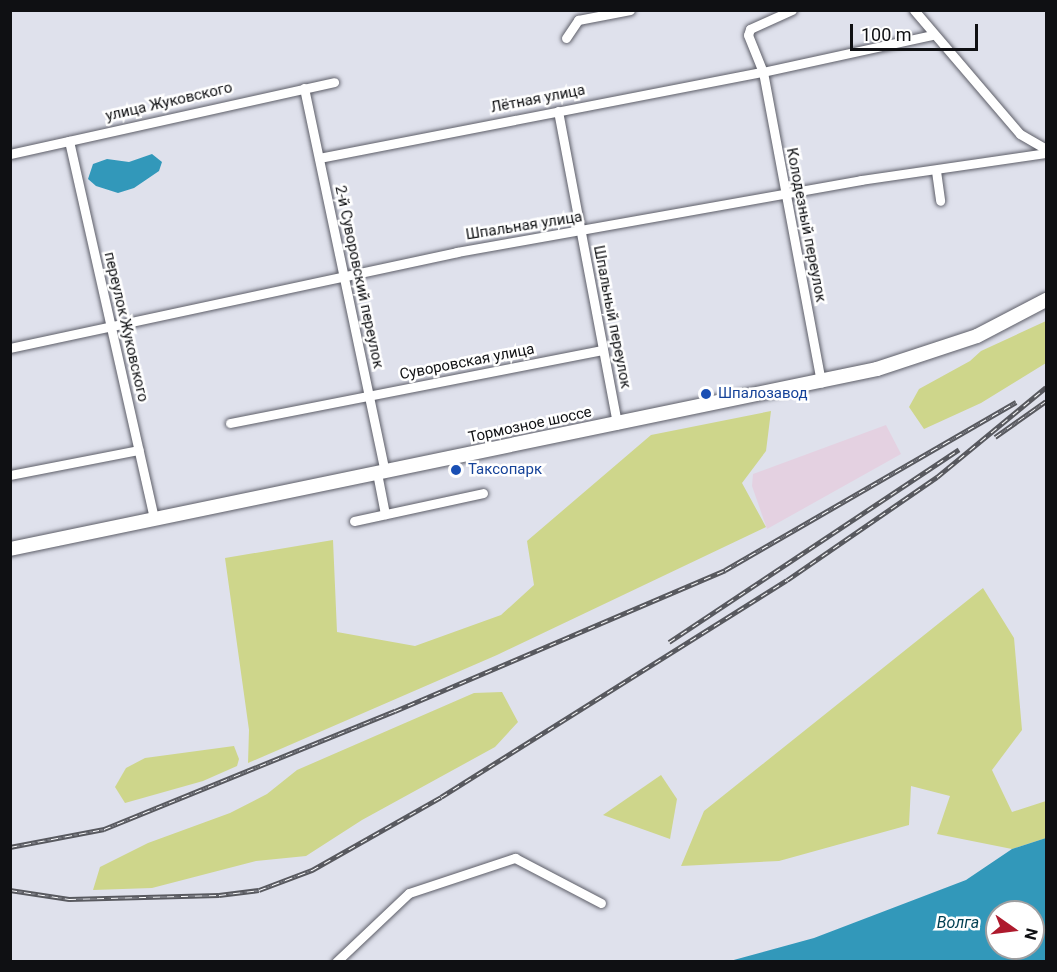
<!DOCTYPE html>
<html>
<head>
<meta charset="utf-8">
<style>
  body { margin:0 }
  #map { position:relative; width:1057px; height:972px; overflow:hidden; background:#dfe1ec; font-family:Roboto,sans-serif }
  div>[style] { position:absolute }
  .commercial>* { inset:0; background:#e4d1e1 }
  .green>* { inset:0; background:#ced68b }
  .water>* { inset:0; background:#3298ba }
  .roads { filter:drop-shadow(0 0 2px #5d5e68) drop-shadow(0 0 2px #5d5e68) }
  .street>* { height:9px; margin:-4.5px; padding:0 4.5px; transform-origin:4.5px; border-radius:4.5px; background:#fff }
  .secondary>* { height:14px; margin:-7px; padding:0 7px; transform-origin:7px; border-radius:7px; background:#fff }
  .rail>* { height:4.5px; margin-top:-2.25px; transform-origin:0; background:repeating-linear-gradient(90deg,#fff 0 7px,#58595f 0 14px); box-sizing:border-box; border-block:2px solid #58595f }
  .dots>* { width:16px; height:16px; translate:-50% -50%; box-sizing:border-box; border:3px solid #fff; border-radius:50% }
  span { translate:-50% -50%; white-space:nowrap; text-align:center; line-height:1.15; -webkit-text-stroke:5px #fff; paint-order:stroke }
  .street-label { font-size:15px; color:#0f1013 }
  .transit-label { font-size:15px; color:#164399 }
  .left { translate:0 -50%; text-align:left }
  .water-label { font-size:16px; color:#013f51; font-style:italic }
  .frame { position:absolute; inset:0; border:12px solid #0f1013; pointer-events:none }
  .north { position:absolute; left:985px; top:900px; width:60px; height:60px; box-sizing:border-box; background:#fff; border:2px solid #9f9fa1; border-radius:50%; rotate:104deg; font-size:16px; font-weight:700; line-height:24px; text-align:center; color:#0f1013 }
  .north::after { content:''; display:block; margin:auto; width:21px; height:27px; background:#ae1a2d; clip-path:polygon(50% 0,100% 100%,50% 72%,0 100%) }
  .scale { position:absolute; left:850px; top:24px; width:128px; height:27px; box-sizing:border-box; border:3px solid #0f1013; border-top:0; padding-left:8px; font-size:18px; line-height:21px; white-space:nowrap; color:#0f1013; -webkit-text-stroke:4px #fff; paint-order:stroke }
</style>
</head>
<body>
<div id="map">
  <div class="commercial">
    <i style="clip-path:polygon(886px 425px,901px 454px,767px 529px,752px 486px,753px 474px)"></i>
  </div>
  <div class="green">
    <i style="clip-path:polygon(1046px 321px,1046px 363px,981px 403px,924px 429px,909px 407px,919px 389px,970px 361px,981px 351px)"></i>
    <i style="clip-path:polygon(771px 411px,766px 451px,742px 483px,766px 527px,497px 655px,248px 763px,249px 730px,225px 558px,333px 540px,337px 632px,415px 646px,501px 615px,534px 585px,527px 541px,651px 435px)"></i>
    <i style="clip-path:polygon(983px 588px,1014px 638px,1022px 730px,992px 770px,1012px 812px,1046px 801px,1046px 838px,1012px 849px,937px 834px,950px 796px,911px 786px,909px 825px,779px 861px,681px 866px,704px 811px)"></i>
    <i style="clip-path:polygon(502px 692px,518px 722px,495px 747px,362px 820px,306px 856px,256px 861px,152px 888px,93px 890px,100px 867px,148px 843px,230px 813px,267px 794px,297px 770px,474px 693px)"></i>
    <i style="clip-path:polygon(234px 746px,239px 759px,237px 766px,203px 781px,125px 803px,115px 787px,126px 768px,145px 758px)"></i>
    <i style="clip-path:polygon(661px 775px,677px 799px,670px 839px,603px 815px)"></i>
  </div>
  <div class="water">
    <i style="clip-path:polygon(152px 154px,162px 162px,159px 171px,134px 188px,118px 193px,96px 186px,88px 179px,93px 164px,107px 159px,129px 162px)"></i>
    <i style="clip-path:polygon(evenodd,1046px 838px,1046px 961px,730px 961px,814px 938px,966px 880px,1012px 849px,1046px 838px,997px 912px,1033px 912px,1033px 948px,997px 948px,997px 912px)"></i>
  </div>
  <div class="roads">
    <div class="street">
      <i style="left:792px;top:10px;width:46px;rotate:155.7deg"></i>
      <i style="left:750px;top:29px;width:6px;rotate:108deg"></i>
      <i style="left:748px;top:35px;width:40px;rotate:68deg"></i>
      <i style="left:763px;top:72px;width:316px;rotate:79.4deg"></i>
      <i style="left:914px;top:10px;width:163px;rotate:49.5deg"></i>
      <i style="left:1020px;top:134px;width:30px;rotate:30deg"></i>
      <i style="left:566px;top:38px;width:22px;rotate:-56deg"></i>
      <i style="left:578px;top:20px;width:53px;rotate:-10.9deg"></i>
      <i style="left:304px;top:88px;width:392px;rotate:78.1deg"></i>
      <i style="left:558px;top:111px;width:319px;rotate:79.3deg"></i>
      <i style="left:69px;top:141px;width:387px;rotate:77.3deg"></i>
      <i style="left:10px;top:154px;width:332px;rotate:-12.5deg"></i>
      <i style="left:319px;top:158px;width:452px;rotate:-11deg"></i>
      <i style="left:763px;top:72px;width:174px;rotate:-12.3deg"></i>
      <i style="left:936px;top:171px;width:30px;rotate:82deg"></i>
      <i style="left:10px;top:348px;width:457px;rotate:-12.1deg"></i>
      <i style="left:457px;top:252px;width:410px;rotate:-10.1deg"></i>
      <i style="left:861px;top:180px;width:187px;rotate:-8.3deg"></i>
      <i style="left:230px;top:423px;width:380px;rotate:-11.1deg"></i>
      <i style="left:377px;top:473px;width:42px;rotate:79deg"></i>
      <i style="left:10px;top:475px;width:131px;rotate:-11deg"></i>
      <i style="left:354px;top:521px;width:132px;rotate:-12.2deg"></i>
      <i style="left:336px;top:962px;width:100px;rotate:-43.4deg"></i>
      <i style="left:409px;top:893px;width:112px;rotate:-18.3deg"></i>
      <i style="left:515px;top:858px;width:97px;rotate:27.6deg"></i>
    </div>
    <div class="secondary">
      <i style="left:10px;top:549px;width:885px;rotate:-11.73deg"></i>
      <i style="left:877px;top:369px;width:105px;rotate:-18.3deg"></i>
      <i style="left:977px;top:336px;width:78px;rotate:-27.6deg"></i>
    </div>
  </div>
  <div class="rail">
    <i style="left:995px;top:437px;width:62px;rotate:-35.2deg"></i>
    <i style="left:669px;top:642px;width:348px;rotate:-33.6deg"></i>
    <i style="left:10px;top:847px;width:96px;rotate:-10.8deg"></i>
    <i style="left:104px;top:829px;width:314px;rotate:-22.1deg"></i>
    <i style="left:395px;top:711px;width:359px;rotate:-23.1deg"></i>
    <i style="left:725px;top:570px;width:336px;rotate:-30deg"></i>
    <i style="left:10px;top:890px;width:60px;rotate:8.7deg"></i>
    <i style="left:69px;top:899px;width:150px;rotate:-1.5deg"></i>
    <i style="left:219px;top:895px;width:40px;rotate:-7.1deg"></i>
    <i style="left:259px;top:890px;width:57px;rotate:-20.7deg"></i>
    <i style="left:312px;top:870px;width:148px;rotate:-29.5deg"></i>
    <i style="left:441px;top:797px;width:408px;rotate:-32.1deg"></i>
    <i style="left:787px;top:580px;width:182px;rotate:-34.5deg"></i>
    <i style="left:937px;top:477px;width:141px;rotate:-39.5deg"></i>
  </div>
  <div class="dots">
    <i style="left:706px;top:394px;background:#1a4fb4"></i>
    <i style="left:456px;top:470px;background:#1a4fb4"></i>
  </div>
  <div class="street-label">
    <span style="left:538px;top:99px;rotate:-11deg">Лётная улица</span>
    <span style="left:169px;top:102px;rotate:-13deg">улица Жуковского</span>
    <span style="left:806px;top:225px;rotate:79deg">Колодезный переулок</span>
    <span style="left:524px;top:226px;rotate:-9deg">Шпальная улица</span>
    <span style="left:359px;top:277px;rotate:78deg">2-й Суворовский переулок</span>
    <span style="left:612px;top:317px;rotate:79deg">Шпальный переулок</span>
    <span style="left:126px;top:327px;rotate:77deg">переулок Жуковского</span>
    <span style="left:467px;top:362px;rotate:-11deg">Суворовская улица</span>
    <span style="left:530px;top:425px;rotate:-12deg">Тормозное шоссе</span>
  </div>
  <div class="transit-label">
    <span class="left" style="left:718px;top:394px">Шпалозавод</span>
    <span class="left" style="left:468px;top:470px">Таксопарк</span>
  </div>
  <div class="water-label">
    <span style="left:958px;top:923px">Волга</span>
  </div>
  <div class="frame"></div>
  <div class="north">N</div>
  <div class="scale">100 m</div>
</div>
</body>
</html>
